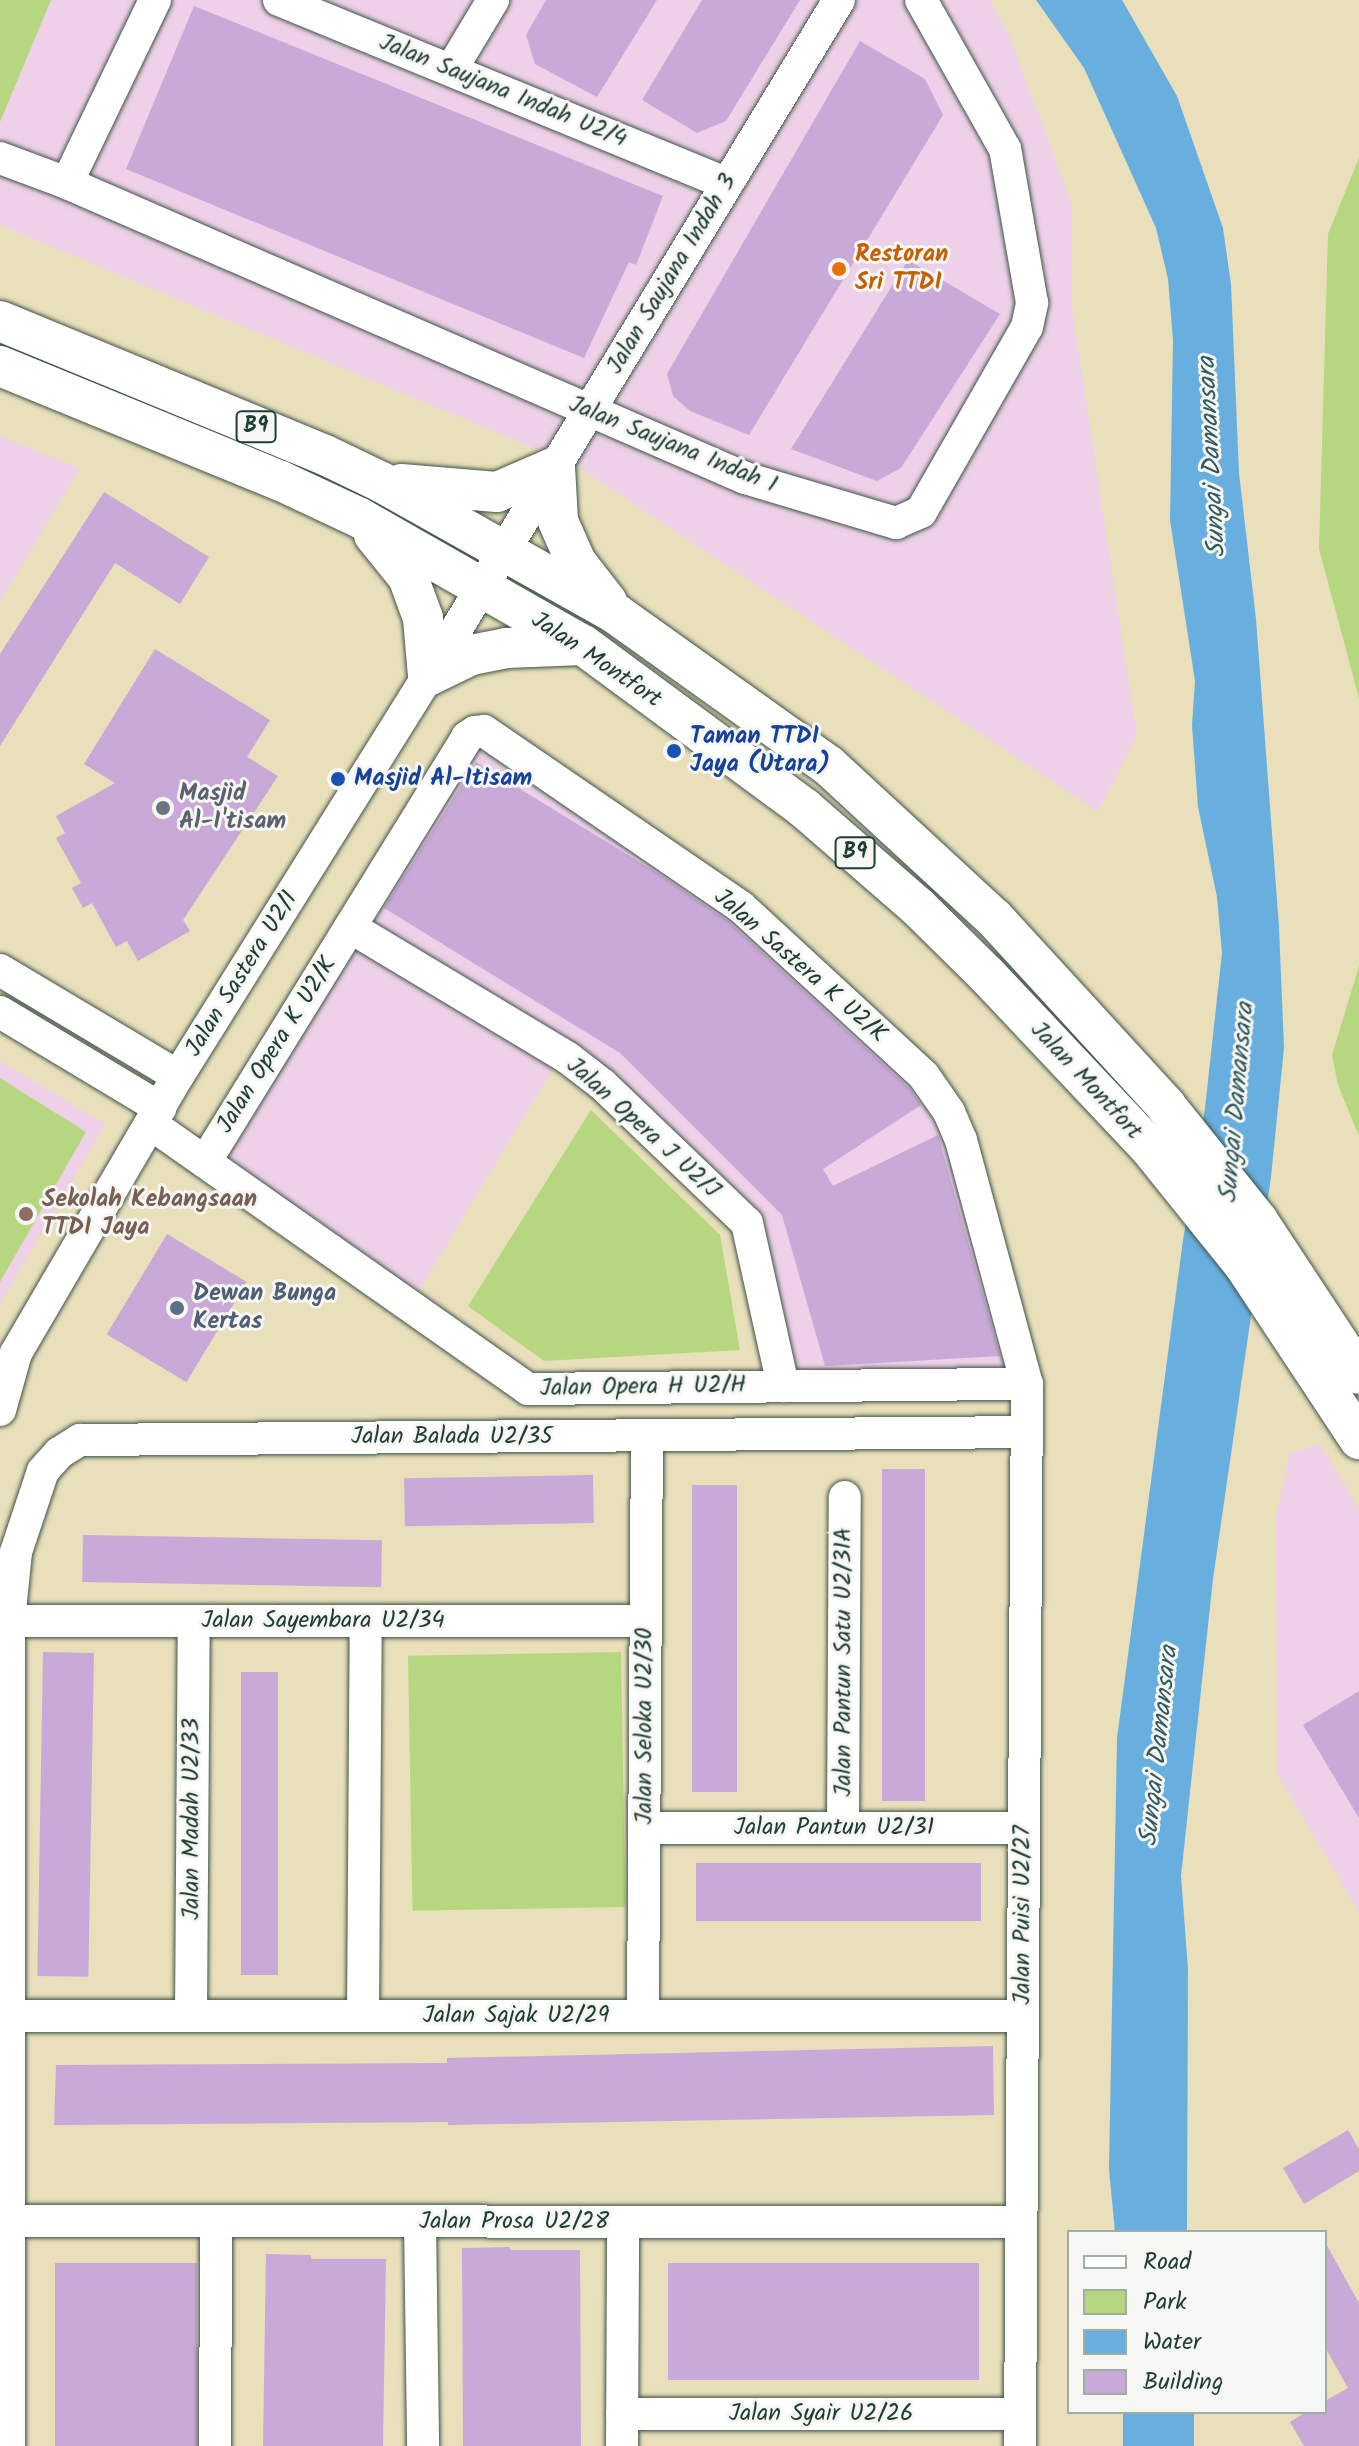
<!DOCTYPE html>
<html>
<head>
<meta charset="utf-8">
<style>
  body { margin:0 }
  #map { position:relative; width:1359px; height:2446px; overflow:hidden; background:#e9dfbb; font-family:Kalam,sans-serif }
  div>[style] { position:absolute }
  .built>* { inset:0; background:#eed0e8 }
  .green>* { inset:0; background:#b6d77f; transform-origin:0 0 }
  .water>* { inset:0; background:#68afdf; transform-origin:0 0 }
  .building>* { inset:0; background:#c9a9d8; transform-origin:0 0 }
  .roads { filter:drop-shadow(0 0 2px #3d5548) drop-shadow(0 0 2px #3d5548) }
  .minor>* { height:32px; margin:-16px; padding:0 16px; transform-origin:16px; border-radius:16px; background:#fff }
  .major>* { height:40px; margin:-20px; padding:0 20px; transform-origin:20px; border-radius:20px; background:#fff }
  .dots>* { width:22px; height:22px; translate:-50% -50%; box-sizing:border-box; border:4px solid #f6f6f2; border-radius:50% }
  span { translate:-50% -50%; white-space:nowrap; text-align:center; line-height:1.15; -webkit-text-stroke:6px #f6f6f2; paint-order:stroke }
  .shield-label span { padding:2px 6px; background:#f6f6f2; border:2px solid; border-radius:6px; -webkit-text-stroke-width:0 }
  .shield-label { font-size:22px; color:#1f3d34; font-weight:700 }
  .street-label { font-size:24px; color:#1f3d34 }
  .food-label { font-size:24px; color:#c56008; font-weight:700 }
  .left { translate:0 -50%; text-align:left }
  .transit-label { font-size:24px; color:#164399; font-weight:700 }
  .worship-label { font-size:24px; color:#5b616d; font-weight:700 }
  .education-label { font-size:24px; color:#785e54; font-weight:700 }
  .service-label { font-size:24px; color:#4e5e75; font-weight:700 }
  .water-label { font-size:26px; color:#315a5f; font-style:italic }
  .legend { position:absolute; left:1067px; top:2230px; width:260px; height:184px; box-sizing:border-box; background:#f6f6f2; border:2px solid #a0aca6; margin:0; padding:10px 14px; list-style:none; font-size:24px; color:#1f3d34 }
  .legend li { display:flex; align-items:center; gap:16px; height:40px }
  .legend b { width:40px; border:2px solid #a0aca6 }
</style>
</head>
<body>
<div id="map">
  <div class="built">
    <i style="clip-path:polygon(0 0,989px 0,1009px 34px,1072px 205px,1071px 302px,1137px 735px,1098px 812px,577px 466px,0 225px)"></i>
    <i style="clip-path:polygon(0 436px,80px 468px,0 602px)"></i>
    <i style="clip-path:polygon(475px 742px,730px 909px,915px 1079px,947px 1123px,1015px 1375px,790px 1378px,751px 1212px,566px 1047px,414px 1299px,217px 1159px)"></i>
    <i style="clip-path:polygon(0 1061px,105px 1124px,0 1304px)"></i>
    <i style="clip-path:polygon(1320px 1444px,1359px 1509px,1359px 1912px,1277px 1774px,1276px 1517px,1290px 1453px)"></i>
  </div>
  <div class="green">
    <i style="clip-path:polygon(0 0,51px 0,0 122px)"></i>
    <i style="clip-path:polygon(1359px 158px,1359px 698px,1319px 549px,1328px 234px)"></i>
    <i style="clip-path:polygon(1359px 966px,1359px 1136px,1338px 1085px,1332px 1055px)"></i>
    <i style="clip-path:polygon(0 1078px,86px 1132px,0 1282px)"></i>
    <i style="clip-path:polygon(591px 1110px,720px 1235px,740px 1350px,544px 1361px,468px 1306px)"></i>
    <i style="left:621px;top:1652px;width:255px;height:213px;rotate:89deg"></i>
  </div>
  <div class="water">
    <i style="clip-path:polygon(1036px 0,1122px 0,1177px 96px,1223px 228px,1231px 284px,1239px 473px,1256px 619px,1279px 927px,1284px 1048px,1271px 1177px,1213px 1579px,1181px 1876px,1188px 1969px,1187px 2232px,1115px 2232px,1109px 2169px,1117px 1738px,1183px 1240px,1205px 1108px,1222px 953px,1217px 897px,1198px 807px,1192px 725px,1195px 681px,1170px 520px,1173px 340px,1168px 279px,1156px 228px,1084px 68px)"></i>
    <i style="left:1123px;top:2412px;width:71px;height:34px"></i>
  </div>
  <div class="building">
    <i style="clip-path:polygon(546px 0,657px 0,597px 97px,535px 64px,526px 35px)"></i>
    <i style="clip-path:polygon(702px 0,800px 0,726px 121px,697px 133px,642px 100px)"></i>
    <i style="clip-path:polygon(194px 6px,663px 196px,636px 265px,629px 262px,584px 358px,126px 169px)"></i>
    <i style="clip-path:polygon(860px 41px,925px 79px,943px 115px,749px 435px,690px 411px,673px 396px,667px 374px)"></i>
    <i style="clip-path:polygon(908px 260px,1000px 314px,901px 468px,877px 481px,791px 449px)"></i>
    <i style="clip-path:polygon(104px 492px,209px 557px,180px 604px,115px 563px,0 746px,0 654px)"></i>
    <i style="clip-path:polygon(155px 649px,270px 720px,247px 757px,278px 776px,183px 920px,190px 931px,138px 961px,127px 941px,116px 947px,92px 903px,83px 908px,72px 888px,81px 883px,56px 838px,65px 833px,56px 816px,115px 783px,84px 764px)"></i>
    <i style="clip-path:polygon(476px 762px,659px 874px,729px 922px,910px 1089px,921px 1105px,823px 1169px,833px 1186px,938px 1135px,1000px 1356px,825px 1366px,782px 1215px,620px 1053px,384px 908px)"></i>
    <i style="left:167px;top:1234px;width:93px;height:117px;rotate:31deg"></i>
    <i style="left:882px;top:1469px;width:43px;height:332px"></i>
    <i style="left:593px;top:1475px;width:48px;height:189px;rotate:89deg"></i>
    <i style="left:692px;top:1485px;width:45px;height:307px"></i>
    <i style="left:83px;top:1535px;width:299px;height:47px;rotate:1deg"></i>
    <i style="left:43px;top:1652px;width:51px;height:324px;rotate:1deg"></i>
    <i style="left:241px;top:1672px;width:37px;height:303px"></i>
    <i style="clip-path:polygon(1359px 1691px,1359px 1818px,1303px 1725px)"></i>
    <i style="left:696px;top:1863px;width:285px;height:58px"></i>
    <i style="clip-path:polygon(993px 2046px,994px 2115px,448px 2125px,448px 2122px,54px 2125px,56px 2065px,447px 2063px,447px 2058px)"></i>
    <i style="clip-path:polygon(1348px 2130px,1359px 2149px,1359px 2171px,1304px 2204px,1283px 2168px)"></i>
    <i style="clip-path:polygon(1325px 2242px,1359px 2303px,1359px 2446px,1304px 2446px,1290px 2422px,1306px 2412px,1325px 2412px,1325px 2401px,1348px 2388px,1325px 2347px)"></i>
    <i style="clip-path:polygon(510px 2247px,510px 2250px,580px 2250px,581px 2446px,463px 2446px,462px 2248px)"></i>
    <i style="clip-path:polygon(266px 2254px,311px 2255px,311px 2259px,386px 2259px,383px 2446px,263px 2446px)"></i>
    <i style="left:197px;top:2263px;width:183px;height:142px;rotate:90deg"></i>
    <i style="left:979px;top:2263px;width:117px;height:311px;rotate:90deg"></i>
  </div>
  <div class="roads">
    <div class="minor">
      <i style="left:279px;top:0;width:484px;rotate:22.3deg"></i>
      <i style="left:451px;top:70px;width:82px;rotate:-59deg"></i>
      <i style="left:0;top:158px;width:72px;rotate:20.5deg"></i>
      <i style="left:67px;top:183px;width:739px;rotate:23.51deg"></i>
      <i style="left:745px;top:478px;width:158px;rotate:16.6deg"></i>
      <i style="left:896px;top:523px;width:27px;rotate:-24deg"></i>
      <i style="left:921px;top:512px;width:213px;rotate:-60.2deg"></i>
      <i style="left:1027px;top:327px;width:25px;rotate:-78deg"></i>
      <i style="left:1032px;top:303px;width:156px;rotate:-99.9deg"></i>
      <i style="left:1005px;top:149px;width:171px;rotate:-119.4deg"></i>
      <i style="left:67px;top:183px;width:203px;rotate:-64.3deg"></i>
      <i style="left:350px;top:927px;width:254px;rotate:31deg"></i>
      <i style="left:568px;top:1058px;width:44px;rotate:37.6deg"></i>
      <i style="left:603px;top:1085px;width:199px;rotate:43.8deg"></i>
      <i style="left:747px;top:1223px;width:167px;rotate:77.5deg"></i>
      <i style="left:0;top:970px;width:207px;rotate:30.8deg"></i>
      <i style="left:0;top:1012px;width:187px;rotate:31deg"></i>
      <i style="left:151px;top:1124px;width:461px;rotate:35.1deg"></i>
      <i style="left:528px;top:1389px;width:499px;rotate:-0.6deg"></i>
      <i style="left:205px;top:1162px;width:499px;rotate:-58.3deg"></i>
      <i style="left:467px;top:737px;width:9px;rotate:-32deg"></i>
      <i style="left:475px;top:732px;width:9px;rotate:-6deg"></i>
      <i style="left:484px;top:731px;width:311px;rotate:34.4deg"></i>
      <i style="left:741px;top:907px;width:249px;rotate:42.7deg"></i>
      <i style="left:924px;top:1076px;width:44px;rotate:55.2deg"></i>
      <i style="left:949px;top:1112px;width:30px;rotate:67deg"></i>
      <i style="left:961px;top:1140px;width:253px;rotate:74.9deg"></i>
      <i style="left:1027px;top:1384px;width:1062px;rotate:90.38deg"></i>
      <i style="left:0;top:1410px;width:59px;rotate:-74.3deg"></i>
      <i style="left:16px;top:1353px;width:321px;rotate:-59.7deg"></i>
      <i style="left:178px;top:1076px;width:472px;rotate:-58deg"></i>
      <i style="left:428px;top:676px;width:791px;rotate:-58.7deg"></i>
      <i style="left:0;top:1621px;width:646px"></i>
      <i style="left:644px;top:1828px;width:380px"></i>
      <i style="left:843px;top:1828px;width:331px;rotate:-89.7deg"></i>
      <i style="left:10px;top:2016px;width:1012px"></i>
      <i style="left:191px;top:2016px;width:395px;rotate:-89.6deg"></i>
      <i style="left:363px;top:2016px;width:395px;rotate:-89.6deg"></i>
      <i style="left:643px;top:2016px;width:581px;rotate:-89.61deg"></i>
      <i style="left:7px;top:2221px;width:1014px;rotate:0.06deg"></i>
      <i style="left:420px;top:2222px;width:224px;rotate:89.2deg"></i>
      <i style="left:622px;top:2414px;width:398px"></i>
      <i style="left:9px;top:2446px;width:825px;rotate:-90deg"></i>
      <i style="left:9px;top:1621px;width:69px;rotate:-84.2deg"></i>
      <i style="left:16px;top:1552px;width:85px;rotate:-71.6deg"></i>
      <i style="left:43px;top:1471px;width:24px;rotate:-48deg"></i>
      <i style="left:59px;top:1453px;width:25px;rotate:-32deg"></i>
      <i style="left:80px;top:1440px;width:946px;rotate:-0.48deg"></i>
      <i style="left:215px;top:2446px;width:225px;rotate:-89.7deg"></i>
      <i style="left:622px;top:2446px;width:224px;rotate:-89.7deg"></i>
    </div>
    <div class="major">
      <i style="left:0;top:321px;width:352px;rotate:22.4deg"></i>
      <i style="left:325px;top:455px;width:62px;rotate:25.7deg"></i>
      <i style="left:381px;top:482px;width:270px;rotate:29.3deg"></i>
      <i style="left:616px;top:614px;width:260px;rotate:35.5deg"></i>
      <i style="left:828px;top:765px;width:226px;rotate:42.7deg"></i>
      <i style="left:994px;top:918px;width:255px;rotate:47.5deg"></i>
      <i style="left:1166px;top:1106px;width:147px;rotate:51.3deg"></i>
      <i style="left:1258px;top:1221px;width:183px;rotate:56.6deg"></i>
      <i style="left:0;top:366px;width:304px;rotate:22.3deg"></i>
      <i style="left:281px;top:481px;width:87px;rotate:25.1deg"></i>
      <i style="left:360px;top:518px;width:257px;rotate:29.7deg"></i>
      <i style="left:583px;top:645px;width:275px;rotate:36.4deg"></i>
      <i style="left:804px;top:808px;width:151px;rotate:41deg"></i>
      <i style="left:918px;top:907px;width:97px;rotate:44.6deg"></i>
      <i style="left:987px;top:975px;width:238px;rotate:46.7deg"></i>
      <i style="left:1150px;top:1148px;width:150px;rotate:51.2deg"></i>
      <i style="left:1244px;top:1265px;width:209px;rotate:56.5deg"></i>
      <i style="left:401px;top:484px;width:96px;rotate:4.8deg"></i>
      <i style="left:497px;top:492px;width:63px;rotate:-23.3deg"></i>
      <i style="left:555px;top:467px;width:54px;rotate:86.8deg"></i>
      <i style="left:558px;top:521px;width:45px;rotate:66.3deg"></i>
      <i style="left:576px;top:562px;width:51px;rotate:52.2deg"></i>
      <i style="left:374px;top:535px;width:54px;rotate:51deg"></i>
      <i style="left:408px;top:577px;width:44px;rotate:69.9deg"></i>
      <i style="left:423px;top:618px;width:58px;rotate:85.1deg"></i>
      <i style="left:428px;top:676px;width:48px;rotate:-26deg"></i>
      <i style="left:471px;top:655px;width:36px;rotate:-11deg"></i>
      <i style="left:506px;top:648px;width:77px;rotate:-2.2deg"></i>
    </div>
  </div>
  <div class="dots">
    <i style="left:839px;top:269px;background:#e8710a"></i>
    <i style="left:674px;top:751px;background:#1a4fb4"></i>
    <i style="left:338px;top:779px;background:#1a4fb4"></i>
    <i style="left:163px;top:808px;background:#6b7280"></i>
    <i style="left:26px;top:1214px;background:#8d6e63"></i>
    <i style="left:177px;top:1308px;background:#5c6f8a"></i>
  </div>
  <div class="shield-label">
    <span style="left:256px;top:427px">B9</span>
    <span style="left:855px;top:853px">B9</span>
  </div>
  <div class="street-label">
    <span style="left:503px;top:91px;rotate:22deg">Jalan Saujana Indah U2/4</span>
    <span style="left:672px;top:274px;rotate:-59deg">Jalan Saujana Indah 3</span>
    <span style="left:673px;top:445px;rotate:22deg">Jalan Saujana Indah 1</span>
    <span style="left:596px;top:660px;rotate:34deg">Jalan Montfort</span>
    <span style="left:800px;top:966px;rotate:41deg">Jalan Sastera K U2/K</span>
    <span style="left:242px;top:974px;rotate:-58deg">Jalan Sastera U2/1</span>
    <span style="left:277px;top:1045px;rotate:-58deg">Jalan Opera K U2/K</span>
    <span style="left:1086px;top:1081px;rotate:47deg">Jalan Montfort</span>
    <span style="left:643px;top:1128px;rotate:42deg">Jalan Opera J U2/J</span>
    <span style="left:643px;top:1387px;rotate:-1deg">Jalan Opera H U2/H</span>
    <span style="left:452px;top:1437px">Jalan Balada U2/35</span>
    <span style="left:323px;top:1621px">Jalan Sayembara U2/34</span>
    <span style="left:844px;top:1662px;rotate:-90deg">Jalan Pantun Satu U2/31A</span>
    <span style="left:645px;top:1726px;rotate:-90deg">Jalan Seloka U2/30</span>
    <span style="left:192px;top:1819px;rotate:-90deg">Jalan Madah U2/33</span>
    <span style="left:834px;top:1828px">Jalan Pantun U2/31</span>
    <span style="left:1023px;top:1915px;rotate:-90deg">Jalan Puisi U2/27</span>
    <span style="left:516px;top:2016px">Jalan Sajak U2/29</span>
    <span style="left:514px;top:2222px">Jalan Prosa U2/28</span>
    <span style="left:821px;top:2414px">Jalan Syair U2/26</span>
  </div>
  <div class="food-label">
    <span class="left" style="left:855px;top:269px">Restoran<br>Sri TTDI</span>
  </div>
  <div class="transit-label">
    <span class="left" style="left:690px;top:751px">Taman TTDI<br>Jaya (Utara)</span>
    <span class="left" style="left:354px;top:779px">Masjid Al-Itisam</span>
  </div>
  <div class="worship-label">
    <span class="left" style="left:179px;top:808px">Masjid<br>Al-I'tisam</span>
  </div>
  <div class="education-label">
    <span class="left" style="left:42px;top:1214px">Sekolah Kebangsaan<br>TTDI Jaya</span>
  </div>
  <div class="service-label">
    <span class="left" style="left:193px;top:1308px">Dewan Bunga<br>Kertas</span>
  </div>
  <div class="water-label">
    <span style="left:1213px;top:457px;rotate:-93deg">Sungai Damansara</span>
    <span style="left:1238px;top:1103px;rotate:-85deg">Sungai Damansara</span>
    <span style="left:1160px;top:1746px;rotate:-84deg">Sungai Damansara</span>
  </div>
  <ul class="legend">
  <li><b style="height:10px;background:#fff"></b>Road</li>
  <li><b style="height:22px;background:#b6d77f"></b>Park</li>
  <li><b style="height:22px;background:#68afdf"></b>Water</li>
  <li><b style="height:22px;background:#c9a9d8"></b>Building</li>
  </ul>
</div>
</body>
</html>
